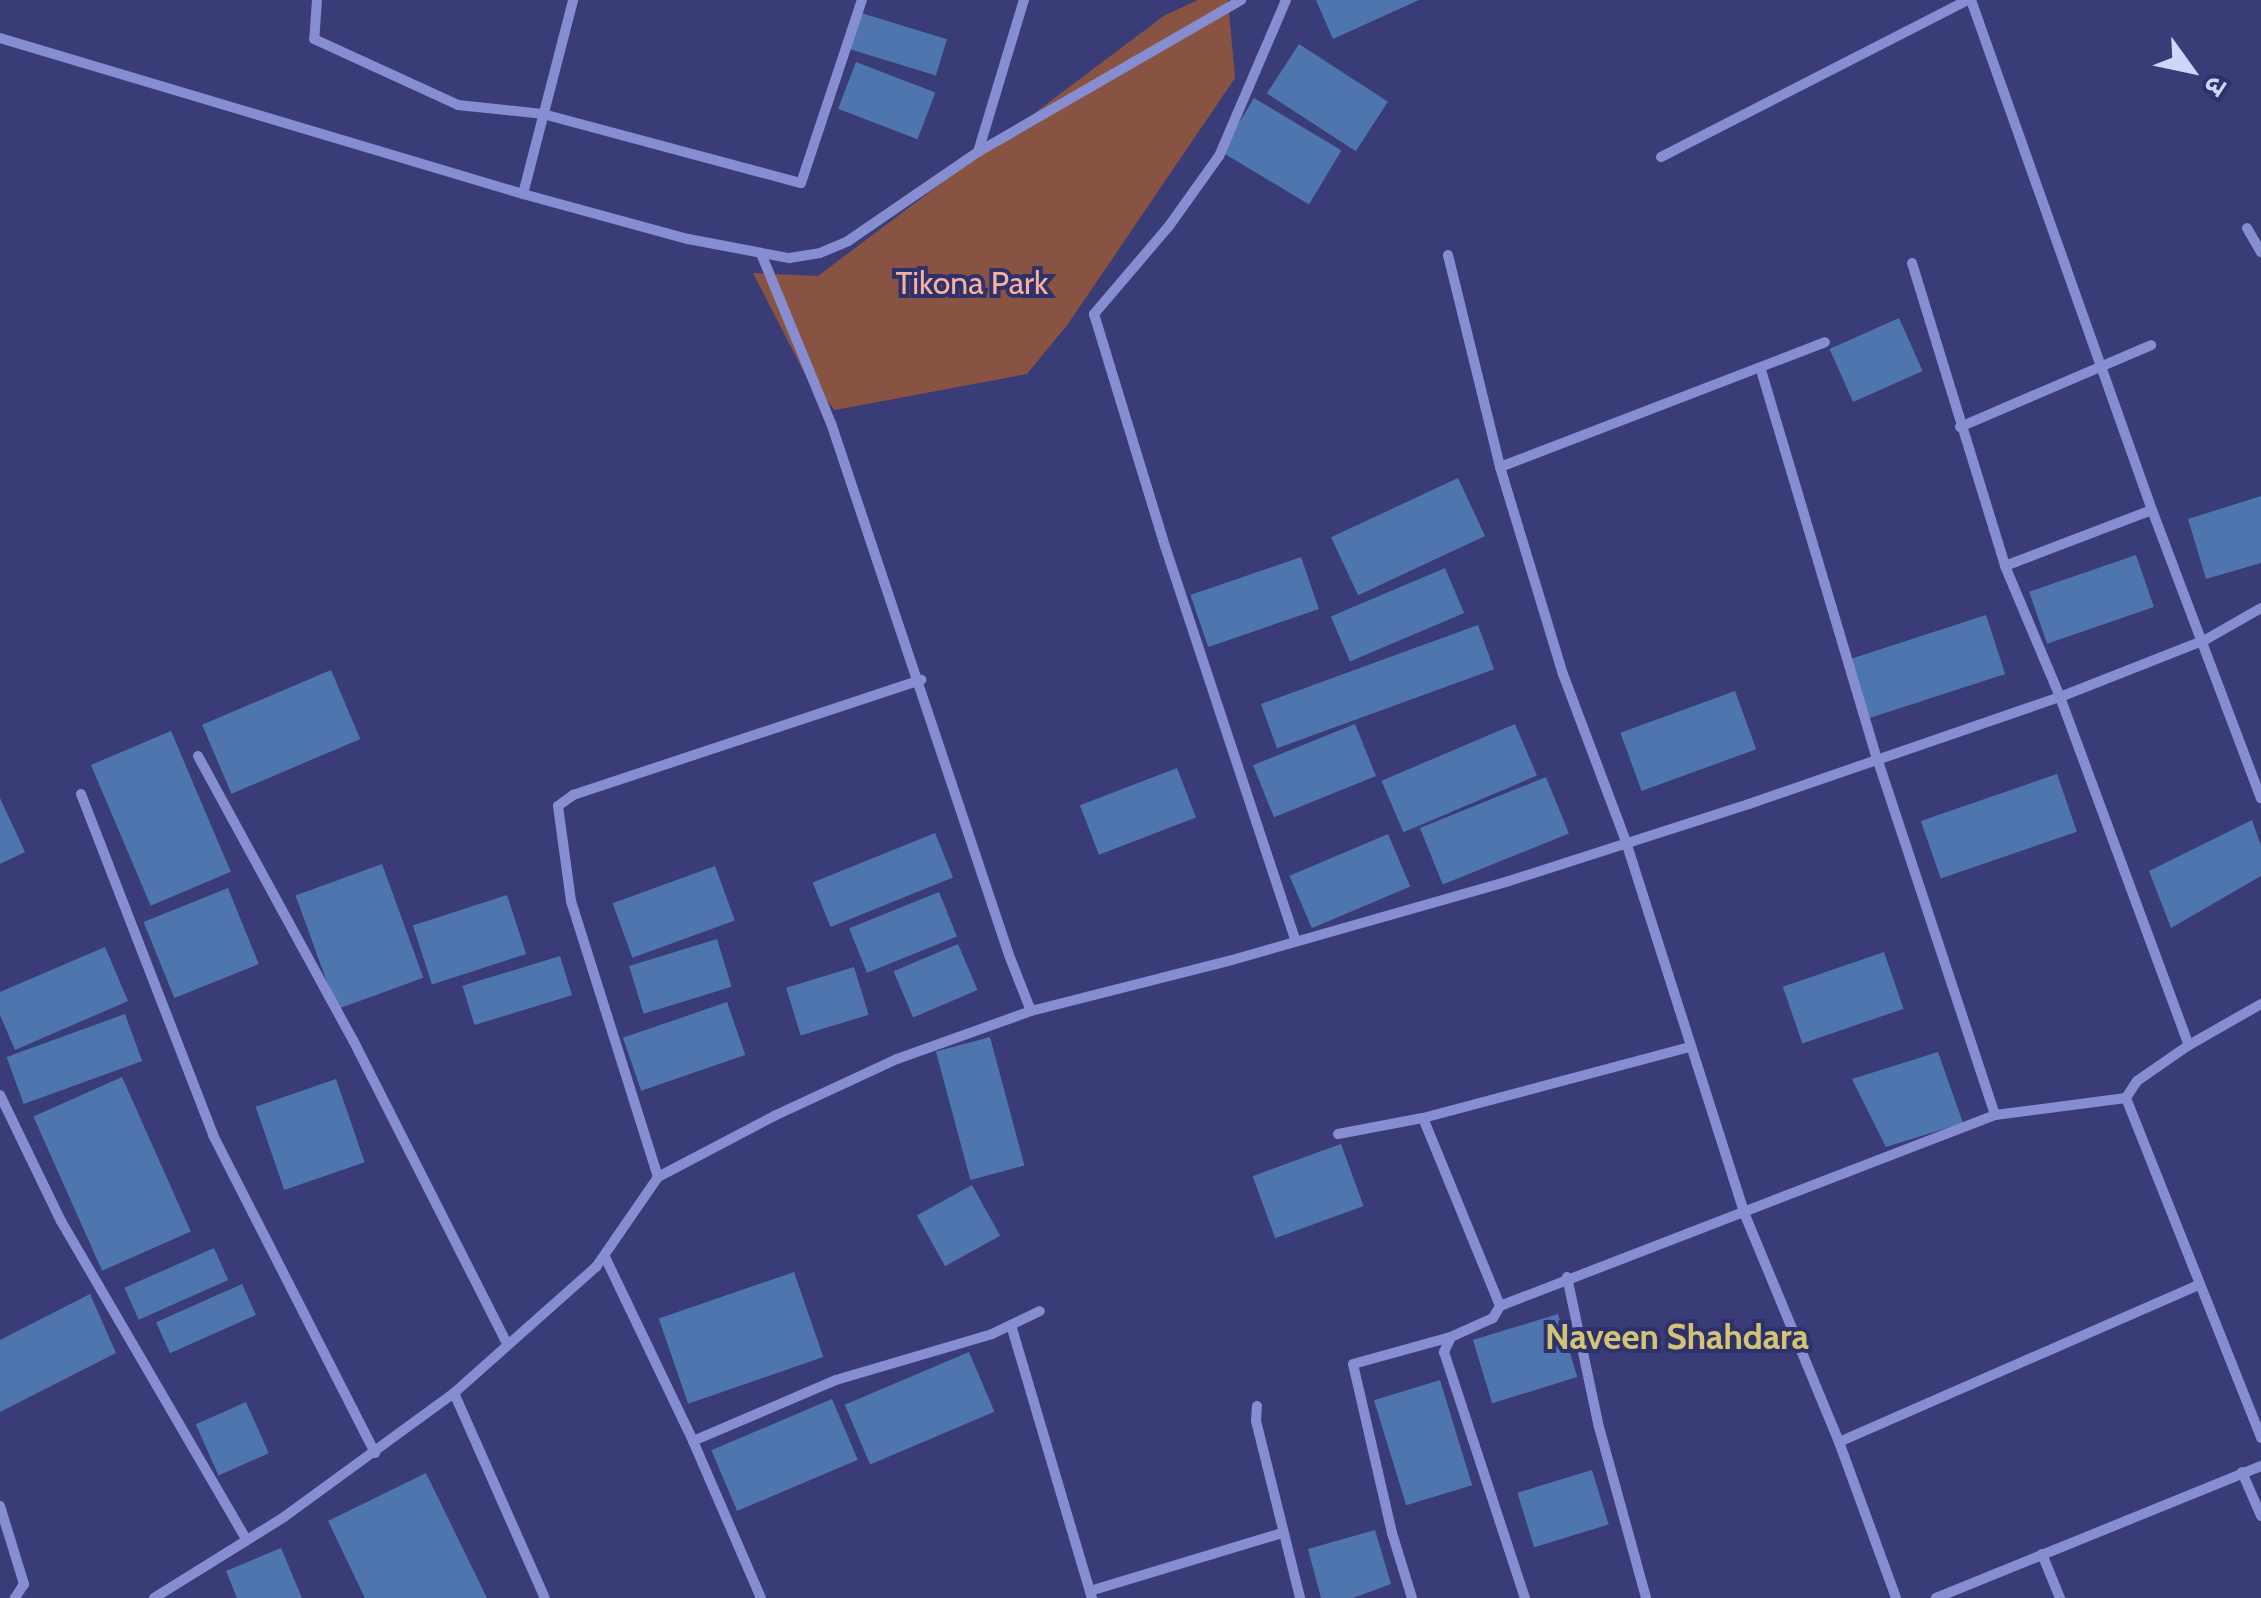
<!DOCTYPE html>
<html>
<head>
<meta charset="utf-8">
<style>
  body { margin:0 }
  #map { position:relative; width:2261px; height:1598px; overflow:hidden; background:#393c77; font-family:Cabin,"Noto Sans Devanagari",sans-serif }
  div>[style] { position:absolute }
  .green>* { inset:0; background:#885342 }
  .building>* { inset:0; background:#4f75af; transform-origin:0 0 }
  .street>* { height:10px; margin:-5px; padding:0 5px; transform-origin:5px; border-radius:5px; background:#868dd0 }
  span { translate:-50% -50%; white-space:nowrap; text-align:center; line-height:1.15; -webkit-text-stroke:8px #2f316b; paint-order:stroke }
  .park-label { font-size:32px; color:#f6b29c }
  .neighbourhood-label { font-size:35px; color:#d2c375; font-weight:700 }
  .north { position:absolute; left:2141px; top:20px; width:100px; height:100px; -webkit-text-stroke:8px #2f316b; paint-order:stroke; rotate:123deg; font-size:28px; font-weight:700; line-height:40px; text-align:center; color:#d0d6f9 }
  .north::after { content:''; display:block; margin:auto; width:35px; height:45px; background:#d0d6f9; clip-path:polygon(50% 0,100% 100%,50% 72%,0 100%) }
</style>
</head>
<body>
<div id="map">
  <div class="green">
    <i style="clip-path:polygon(1198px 0,1228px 0,1235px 78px,1068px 324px,1027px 374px,835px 410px,809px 382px,753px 273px,818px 276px,1165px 15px)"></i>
  </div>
  <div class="building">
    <i style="clip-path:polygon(1316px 0,1419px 0,1333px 39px)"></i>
    <i style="left:858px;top:12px;width:93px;height:38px;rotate:17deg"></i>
    <i style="left:1299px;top:44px;width:106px;height:59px;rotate:33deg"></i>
    <i style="left:856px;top:62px;width:85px;height:50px;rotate:21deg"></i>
    <i style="left:1254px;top:98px;width:102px;height:63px;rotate:31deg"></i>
    <i style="left:1899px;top:318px;width:58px;height:76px;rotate:66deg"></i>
    <i style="left:1458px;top:478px;width:64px;height:140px;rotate:65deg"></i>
    <i style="clip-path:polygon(2261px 496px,2261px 563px,2206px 579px,2188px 519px)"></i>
    <i style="left:2136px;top:555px;width:55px;height:113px;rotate:71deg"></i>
    <i style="left:1301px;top:557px;width:55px;height:117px;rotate:71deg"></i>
    <i style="left:1445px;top:568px;width:49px;height:124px;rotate:67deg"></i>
    <i style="left:1986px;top:615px;width:62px;height:145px;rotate:72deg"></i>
    <i style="left:1478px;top:625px;width:47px;height:231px;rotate:70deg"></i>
    <i style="left:331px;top:670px;width:75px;height:140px;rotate:67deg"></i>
    <i style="left:1735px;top:691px;width:62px;height:122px;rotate:70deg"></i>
    <i style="left:1355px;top:724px;width:56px;height:110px;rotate:68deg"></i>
    <i style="left:1515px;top:724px;width:56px;height:145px;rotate:67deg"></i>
    <i style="left:171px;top:731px;width:153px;height:87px;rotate:67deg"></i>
    <i style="left:1177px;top:768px;width:53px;height:104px;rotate:69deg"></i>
    <i style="left:2057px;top:774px;width:61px;height:144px;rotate:71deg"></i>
    <i style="left:1546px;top:777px;width:61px;height:136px;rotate:68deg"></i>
    <i style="clip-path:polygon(0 798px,25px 852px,0 864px)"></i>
    <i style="clip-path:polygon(2252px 820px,2261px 846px,2261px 876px,2171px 928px,2149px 871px)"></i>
    <i style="left:935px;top:833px;width:48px;height:132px;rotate:68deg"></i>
    <i style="left:1388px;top:834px;width:57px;height:107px;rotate:67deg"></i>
    <i style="left:382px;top:864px;width:121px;height:92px;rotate:70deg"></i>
    <i style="left:715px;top:866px;width:58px;height:109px;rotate:70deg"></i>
    <i style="left:228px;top:888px;width:82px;height:91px;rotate:68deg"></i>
    <i style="left:939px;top:892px;width:48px;height:97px;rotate:68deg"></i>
    <i style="left:507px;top:895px;width:62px;height:99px;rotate:72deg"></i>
    <i style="left:717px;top:939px;width:50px;height:92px;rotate:73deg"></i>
    <i style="left:958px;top:944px;width:50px;height:70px;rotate:67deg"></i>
    <i style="clip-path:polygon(105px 947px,128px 1001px,15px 1050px,0 1015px,0 992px)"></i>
    <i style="left:1884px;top:952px;width:60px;height:107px;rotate:71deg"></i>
    <i style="left:560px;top:956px;width:41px;height:102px;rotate:73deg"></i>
    <i style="left:854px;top:967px;width:50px;height:71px;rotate:73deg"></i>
    <i style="left:727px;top:1002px;width:56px;height:110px;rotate:71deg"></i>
    <i style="left:125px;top:1014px;width:50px;height:126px;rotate:70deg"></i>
    <i style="left:990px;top:1037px;width:133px;height:56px;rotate:75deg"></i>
    <i style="clip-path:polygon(1938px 1052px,1963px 1123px,1886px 1147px,1852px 1079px)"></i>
    <i style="left:122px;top:1077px;width:169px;height:97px;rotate:66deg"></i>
    <i style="left:336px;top:1079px;width:88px;height:85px;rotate:71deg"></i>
    <i style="left:1341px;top:1144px;width:66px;height:94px;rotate:70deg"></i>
    <i style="left:972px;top:1185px;width:58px;height:63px;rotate:61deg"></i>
    <i style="left:214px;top:1248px;width:35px;height:98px;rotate:66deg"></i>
    <i style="left:794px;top:1272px;width:90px;height:143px;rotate:71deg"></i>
    <i style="left:242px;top:1284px;width:34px;height:94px;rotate:66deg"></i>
    <i style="clip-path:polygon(90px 1294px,116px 1353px,0 1412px,0 1340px)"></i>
    <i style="left:1558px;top:1314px;width:66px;height:89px;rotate:73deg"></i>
    <i style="left:969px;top:1352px;width:65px;height:135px;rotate:67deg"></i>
    <i style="left:1440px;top:1380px;width:110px;height:69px;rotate:73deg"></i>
    <i style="left:832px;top:1399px;width:66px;height:131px;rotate:67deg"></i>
    <i style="left:246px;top:1402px;width:56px;height:55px;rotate:66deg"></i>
    <i style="left:1592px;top:1470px;width:57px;height:78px;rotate:73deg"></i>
    <i style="clip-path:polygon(426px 1473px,487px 1598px,365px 1598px,328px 1521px)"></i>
    <i style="clip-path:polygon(1375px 1530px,1391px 1584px,1353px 1598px,1321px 1598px,1308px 1549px)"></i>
    <i style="clip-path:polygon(281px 1548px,302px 1598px,237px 1598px,226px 1571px)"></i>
  </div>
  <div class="street">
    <i style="left:317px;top:0;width:39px;rotate:94deg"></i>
    <i style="left:314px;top:39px;width:158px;rotate:24.6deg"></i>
    <i style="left:458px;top:105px;width:85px;rotate:6deg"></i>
    <i style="left:543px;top:114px;width:267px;rotate:15deg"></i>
    <i style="left:801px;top:183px;width:193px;rotate:-71.6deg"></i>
    <i style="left:1286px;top:0;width:170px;rotate:113.2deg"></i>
    <i style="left:1219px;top:156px;width:86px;rotate:125.5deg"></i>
    <i style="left:1169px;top:226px;width:116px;rotate:130.4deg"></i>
    <i style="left:1094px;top:314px;width:236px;rotate:73deg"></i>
    <i style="left:1163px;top:540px;width:420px;rotate:71.7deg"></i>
    <i style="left:1971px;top:0;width:541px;rotate:70.46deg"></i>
    <i style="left:2152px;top:510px;width:308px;rotate:69.3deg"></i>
    <i style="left:0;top:38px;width:546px;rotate:16.61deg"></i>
    <i style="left:523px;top:194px;width:171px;rotate:15.3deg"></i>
    <i style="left:688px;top:239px;width:103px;rotate:10.7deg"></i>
    <i style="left:789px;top:258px;width:31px;rotate:-9deg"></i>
    <i style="left:820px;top:253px;width:30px;rotate:-23deg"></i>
    <i style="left:848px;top:241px;width:158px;rotate:-34.4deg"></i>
    <i style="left:978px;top:152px;width:304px;rotate:-30deg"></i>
    <i style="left:978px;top:152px;width:159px;rotate:-73.2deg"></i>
    <i style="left:1661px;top:157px;width:345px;rotate:-27.1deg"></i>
    <i style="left:523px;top:194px;width:200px;rotate:-75.5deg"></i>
    <i style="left:2247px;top:228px;width:28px;rotate:60deg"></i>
    <i style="left:1448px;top:255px;width:218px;rotate:76.2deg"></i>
    <i style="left:1500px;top:467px;width:216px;rotate:73.1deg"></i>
    <i style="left:1563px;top:674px;width:179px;rotate:69.4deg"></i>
    <i style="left:1626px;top:842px;width:392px;rotate:72.3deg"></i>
    <i style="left:1745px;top:1215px;width:246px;rotate:67.5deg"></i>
    <i style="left:1839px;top:1442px;width:166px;rotate:69.9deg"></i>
    <i style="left:762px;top:256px;width:181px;rotate:67.6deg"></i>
    <i style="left:831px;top:423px;width:561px;rotate:71.5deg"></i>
    <i style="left:1009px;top:955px;width:60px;rotate:68.6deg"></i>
    <i style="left:1912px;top:263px;width:317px;rotate:72.9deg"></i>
    <i style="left:2005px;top:566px;width:142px;rotate:67.2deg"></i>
    <i style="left:2060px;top:697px;width:371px;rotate:69.7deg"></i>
    <i style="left:1761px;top:370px;width:405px;rotate:73.4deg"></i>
    <i style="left:1877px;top:758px;width:376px;rotate:71.7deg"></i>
    <i style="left:1960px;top:427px;width:208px;rotate:-23.2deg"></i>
    <i style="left:1500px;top:467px;width:348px;rotate:-21deg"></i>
    <i style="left:2005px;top:566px;width:157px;rotate:-20.9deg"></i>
    <i style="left:198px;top:756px;width:324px;rotate:61.4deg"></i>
    <i style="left:353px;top:1040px;width:341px;rotate:63.1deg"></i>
    <i style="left:81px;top:794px;width:366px;rotate:68.8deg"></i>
    <i style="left:213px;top:1135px;width:357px;rotate:63deg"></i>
    <i style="left:2261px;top:1004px;width:83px;rotate:150.3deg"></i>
    <i style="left:2189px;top:1045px;width:63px;rotate:145.3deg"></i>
    <i style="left:2137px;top:1081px;width:20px;rotate:123deg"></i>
    <i style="left:2126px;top:1098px;width:366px;rotate:68.3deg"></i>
    <i style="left:0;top:1095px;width:140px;rotate:64.2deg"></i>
    <i style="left:61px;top:1221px;width:369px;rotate:59.8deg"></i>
    <i style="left:1423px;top:1118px;width:203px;rotate:67.7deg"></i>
    <i style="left:1500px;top:1306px;width:531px;rotate:-21.1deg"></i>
    <i style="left:1995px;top:1115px;width:132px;rotate:-7.4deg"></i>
    <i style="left:1338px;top:1134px;width:86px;rotate:-10.7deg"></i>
    <i style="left:1423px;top:1118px;width:275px;rotate:-14.9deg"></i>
    <i style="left:658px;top:1177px;width:289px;rotate:-107.5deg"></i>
    <i style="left:571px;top:901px;width:96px;rotate:-97.8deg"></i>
    <i style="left:558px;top:806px;width:19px;rotate:-36deg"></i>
    <i style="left:573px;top:795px;width:367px;rotate:-18.3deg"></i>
    <i style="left:605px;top:1257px;width:204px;rotate:64.4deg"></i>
    <i style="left:693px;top:1441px;width:171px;rotate:66.6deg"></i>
    <i style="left:1567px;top:1277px;width:153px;rotate:78deg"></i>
    <i style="left:1599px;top:1427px;width:177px;rotate:74.6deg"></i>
    <i style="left:1500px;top:1306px;width:14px;rotate:120deg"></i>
    <i style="left:1493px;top:1318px;width:46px;rotate:155.7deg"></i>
    <i style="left:1451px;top:1337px;width:17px;rotate:115deg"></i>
    <i style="left:1444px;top:1352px;width:259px;rotate:71.8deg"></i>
    <i style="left:1011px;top:1325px;width:285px;rotate:73.5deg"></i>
    <i style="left:454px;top:1393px;width:224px;rotate:66.1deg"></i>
    <i style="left:1257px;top:1406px;width:15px;rotate:94deg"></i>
    <i style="left:1256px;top:1421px;width:182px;rotate:76deg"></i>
    <i style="left:693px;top:1441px;width:155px;rotate:-23.1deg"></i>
    <i style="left:836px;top:1380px;width:163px;rotate:-16.4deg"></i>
    <i style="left:992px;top:1334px;width:53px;rotate:-25.6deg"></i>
    <i style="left:1839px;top:1442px;width:392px;rotate:-23.6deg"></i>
    <i style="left:2242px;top:1472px;width:48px;rotate:66.6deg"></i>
    <i style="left:0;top:1506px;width:82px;rotate:72.9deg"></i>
    <i style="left:24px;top:1584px;width:17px;rotate:123deg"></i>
    <i style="left:2042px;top:1554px;width:48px;rotate:67.8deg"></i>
    <i style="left:1090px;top:1591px;width:201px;rotate:-16.8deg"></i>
    <i style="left:154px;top:1598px;width:153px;rotate:-31.9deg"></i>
    <i style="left:284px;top:1517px;width:210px;rotate:-36.1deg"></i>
    <i style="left:454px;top:1393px;width:190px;rotate:-41.6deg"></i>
    <i style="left:596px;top:1267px;width:109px;rotate:-55.4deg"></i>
    <i style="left:658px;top:1177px;width:131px;rotate:-27.7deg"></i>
    <i style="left:774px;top:1116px;width:136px;rotate:-24.9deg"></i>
    <i style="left:897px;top:1059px;width:142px;rotate:-19.7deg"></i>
    <i style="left:1031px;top:1011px;width:207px;rotate:-14.2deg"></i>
    <i style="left:1232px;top:960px;width:288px;rotate:-15.9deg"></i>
    <i style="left:1509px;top:881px;width:252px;rotate:-17.8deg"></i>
    <i style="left:1749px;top:804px;width:329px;rotate:-19deg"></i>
    <i style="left:2060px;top:697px;width:156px;rotate:-21.5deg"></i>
    <i style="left:2205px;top:640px;width:64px;rotate:-29.7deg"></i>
    <i style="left:1412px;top:1598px;width:68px;rotate:-107.1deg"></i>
    <i style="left:1392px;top:1533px;width:173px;rotate:-103deg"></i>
    <i style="left:1353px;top:1364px;width:102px;rotate:-15.4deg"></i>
    <i style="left:1936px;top:1598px;width:351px;rotate:-22.1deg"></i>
  </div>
  <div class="park-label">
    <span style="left:972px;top:283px">Tikona Park</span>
  </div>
  <div class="neighbourhood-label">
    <span style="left:1677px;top:1337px">Naveen Shahdara</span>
  </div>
  <div class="north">उ</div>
</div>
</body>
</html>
